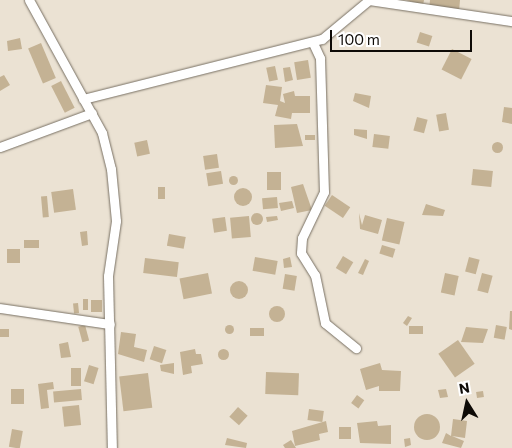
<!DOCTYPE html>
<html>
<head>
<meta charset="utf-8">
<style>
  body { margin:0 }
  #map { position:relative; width:512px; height:448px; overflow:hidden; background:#ebe2d3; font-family:Commissioner,sans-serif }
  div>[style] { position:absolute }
  .building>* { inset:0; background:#c4b294; transform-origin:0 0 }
  .round { border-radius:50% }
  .roads { filter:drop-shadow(0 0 1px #787063) drop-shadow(0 0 1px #787063) }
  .street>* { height:9px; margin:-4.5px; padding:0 4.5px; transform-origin:4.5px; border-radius:4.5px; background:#fff }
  span { translate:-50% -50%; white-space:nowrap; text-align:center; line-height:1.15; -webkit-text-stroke:5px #fff; paint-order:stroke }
  .north { position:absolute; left:442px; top:378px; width:50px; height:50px; -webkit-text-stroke:4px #fff; paint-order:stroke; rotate:350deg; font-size:14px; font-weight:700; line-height:20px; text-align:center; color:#0e0b07 }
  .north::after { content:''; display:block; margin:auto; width:18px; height:22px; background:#0e0b07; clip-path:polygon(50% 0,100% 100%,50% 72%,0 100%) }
  .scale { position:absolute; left:330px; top:30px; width:142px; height:22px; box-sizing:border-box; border:2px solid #0e0b07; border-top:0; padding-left:6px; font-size:15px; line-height:18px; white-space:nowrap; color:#0e0b07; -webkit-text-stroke:4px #fff; paint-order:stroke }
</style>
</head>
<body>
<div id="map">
  <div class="building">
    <i style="clip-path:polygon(406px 0,424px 0,423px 5px)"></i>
    <i style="clip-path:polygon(430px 0,460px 0,459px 12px,429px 10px)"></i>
    <i style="left:420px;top:32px;width:13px;height:11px;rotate:18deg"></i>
    <i style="clip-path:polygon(20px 38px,22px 49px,8px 51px,7px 41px)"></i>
    <i style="left:41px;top:43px;width:38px;height:14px;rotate:67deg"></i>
    <i style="left:452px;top:49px;width:22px;height:23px;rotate:27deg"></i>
    <i style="left:308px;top:60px;width:18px;height:14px;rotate:81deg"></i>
    <i style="left:275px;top:66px;width:14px;height:9px;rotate:78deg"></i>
    <i style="clip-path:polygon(290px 67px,293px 80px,285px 82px,283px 68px)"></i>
    <i style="clip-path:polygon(4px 75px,10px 85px,0 91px,0 77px)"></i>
    <i style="left:61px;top:81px;width:30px;height:11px;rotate:63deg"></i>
    <i style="clip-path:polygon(266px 85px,282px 87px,280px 101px,285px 103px,283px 94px,294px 91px,295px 96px,310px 96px,310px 113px,292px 113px,291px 119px,275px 116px,278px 105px,263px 103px)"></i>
    <i style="clip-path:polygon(355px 93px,371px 96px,369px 108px,353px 101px)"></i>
    <i style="clip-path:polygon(504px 107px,512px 108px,512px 124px,502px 122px)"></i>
    <i style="left:446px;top:113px;width:17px;height:10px;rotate:80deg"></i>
    <i style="left:417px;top:117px;width:11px;height:14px;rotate:15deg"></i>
    <i style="clip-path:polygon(297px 124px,303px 146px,275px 148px,274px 125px)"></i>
    <i style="clip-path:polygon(354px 129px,367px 130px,367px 139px,354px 135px)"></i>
    <i style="left:374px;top:134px;width:16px;height:13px;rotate:7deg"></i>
    <i style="left:315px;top:135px;width:5px;height:10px;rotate:90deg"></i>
    <i style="left:147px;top:140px;width:14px;height:13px;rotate:78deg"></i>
    <i class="round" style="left:491.5px;top:141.5px;width:11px;height:11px"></i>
    <i style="left:217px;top:154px;width:14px;height:14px;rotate:82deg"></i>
    <i style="left:473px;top:169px;width:20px;height:16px;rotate:6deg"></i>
    <i style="left:221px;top:171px;width:13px;height:15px;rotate:81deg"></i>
    <i style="left:267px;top:172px;width:14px;height:18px"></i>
    <i class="round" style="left:228.5px;top:175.5px;width:9px;height:9px"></i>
    <i style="clip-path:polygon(303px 184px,312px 210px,297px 213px,291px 187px)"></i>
    <i style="left:158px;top:187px;width:7px;height:12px"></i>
    <i class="round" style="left:234px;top:188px;width:18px;height:18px"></i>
    <i style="left:73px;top:189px;width:21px;height:22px;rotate:82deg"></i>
    <i style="left:332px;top:195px;width:22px;height:13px;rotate:34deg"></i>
    <i style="left:47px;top:196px;width:21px;height:6px;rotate:85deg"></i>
    <i style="left:277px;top:197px;width:11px;height:15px;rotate:85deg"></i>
    <i style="clip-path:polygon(292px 201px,294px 208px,281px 211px,279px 203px)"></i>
    <i style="clip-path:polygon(426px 204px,445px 210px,443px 216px,422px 215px)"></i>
    <i class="round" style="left:251px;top:213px;width:12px;height:12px"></i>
    <i style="clip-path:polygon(359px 213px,362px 225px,365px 215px,382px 220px,378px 234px,360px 229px)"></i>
    <i style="left:249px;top:216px;width:21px;height:19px;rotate:85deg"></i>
    <i style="clip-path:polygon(277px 216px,278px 220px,267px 222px,266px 217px)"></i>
    <i style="left:225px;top:217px;width:14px;height:13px;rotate:82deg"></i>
    <i style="left:387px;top:218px;width:18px;height:23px;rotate:13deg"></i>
    <i style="clip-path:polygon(87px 231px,88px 245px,82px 246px,80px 232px)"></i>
    <i style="left:169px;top:234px;width:17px;height:12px;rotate:10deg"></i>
    <i style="left:24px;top:240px;width:15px;height:8px"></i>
    <i style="left:382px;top:245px;width:14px;height:9px;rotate:17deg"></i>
    <i style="left:7px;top:249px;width:13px;height:14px"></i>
    <i style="left:343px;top:256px;width:12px;height:14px;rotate:31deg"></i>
    <i style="left:255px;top:257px;width:23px;height:14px;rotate:10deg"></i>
    <i style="clip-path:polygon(290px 257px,292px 267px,284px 268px,283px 259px)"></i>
    <i style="left:469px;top:257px;width:11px;height:15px;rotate:15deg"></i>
    <i style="left:145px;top:258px;width:34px;height:15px;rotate:7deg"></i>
    <i style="clip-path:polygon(365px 259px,369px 261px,363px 275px,358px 273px)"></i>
    <i style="left:208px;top:273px;width:21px;height:29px;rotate:79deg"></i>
    <i style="left:445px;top:273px;width:14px;height:20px;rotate:12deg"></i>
    <i style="left:482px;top:273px;width:11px;height:18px;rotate:15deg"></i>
    <i style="left:285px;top:274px;width:12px;height:15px;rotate:9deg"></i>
    <i class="round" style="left:230px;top:281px;width:18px;height:18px"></i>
    <i style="left:83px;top:299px;width:5px;height:11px"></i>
    <i style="left:91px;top:300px;width:11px;height:12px"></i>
    <i style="left:78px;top:303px;width:10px;height:5px;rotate:84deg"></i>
    <i class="round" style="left:269px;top:306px;width:16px;height:16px"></i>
    <i style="clip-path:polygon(510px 311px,512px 311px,512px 330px,509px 329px)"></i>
    <i style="clip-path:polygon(408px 316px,412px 318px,407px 326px,403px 323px)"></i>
    <i class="round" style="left:224.5px;top:324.5px;width:9px;height:9px"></i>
    <i style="left:85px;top:325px;width:16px;height:7px;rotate:75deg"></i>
    <i style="left:496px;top:325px;width:11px;height:13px;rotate:10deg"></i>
    <i style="left:409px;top:326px;width:14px;height:8px"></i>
    <i style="clip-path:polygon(466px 327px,488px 329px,483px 343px,461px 342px)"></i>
    <i style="left:250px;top:328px;width:14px;height:8px"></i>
    <i style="left:0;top:329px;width:9px;height:8px"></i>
    <i style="clip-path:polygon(121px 332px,136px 334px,134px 347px,147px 350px,144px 362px,118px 354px)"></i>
    <i style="left:458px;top:340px;width:29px;height:24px;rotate:55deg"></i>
    <i style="clip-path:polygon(68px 342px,71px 357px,61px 358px,59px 344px)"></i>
    <i style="left:154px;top:346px;width:13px;height:14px;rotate:18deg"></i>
    <i class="round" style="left:217.5px;top:348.5px;width:11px;height:11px"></i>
    <i style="clip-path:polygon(195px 349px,196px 354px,201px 354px,203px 364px,191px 366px,192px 373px,183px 375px,180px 352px)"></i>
    <i style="clip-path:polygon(174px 363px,174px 374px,161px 371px,160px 365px)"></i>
    <i style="clip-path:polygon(380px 363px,382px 370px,401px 371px,400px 391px,379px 391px,379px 386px,366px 390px,360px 369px)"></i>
    <i style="left:89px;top:365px;width:10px;height:17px;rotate:17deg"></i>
    <i style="left:71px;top:368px;width:10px;height:18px"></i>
    <i style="left:266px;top:372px;width:33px;height:22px;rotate:2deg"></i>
    <i style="left:148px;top:373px;width:35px;height:29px;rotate:83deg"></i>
    <i style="clip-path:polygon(53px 382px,54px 389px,47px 390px,49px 408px,41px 409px,38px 384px)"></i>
    <i style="left:11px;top:389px;width:13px;height:15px"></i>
    <i style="left:81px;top:389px;width:11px;height:28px;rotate:85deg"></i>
    <i style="clip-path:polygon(446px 389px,448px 397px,440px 398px,438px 390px)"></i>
    <i style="left:483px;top:391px;width:6px;height:7px;rotate:81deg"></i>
    <i style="left:357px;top:395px;width:9px;height:10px;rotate:36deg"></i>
    <i style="left:79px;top:405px;width:20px;height:17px;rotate:84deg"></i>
    <i style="left:238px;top:407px;width:13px;height:13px;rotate:42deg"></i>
    <i style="left:309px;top:409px;width:15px;height:11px;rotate:8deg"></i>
    <i class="round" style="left:414px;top:414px;width:26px;height:26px"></i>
    <i style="clip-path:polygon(453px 419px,467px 421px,465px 438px,452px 436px,464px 441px,461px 448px,442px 443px,446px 433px,451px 436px)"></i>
    <i style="clip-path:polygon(326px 421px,328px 432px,319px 434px,320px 440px,295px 446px,292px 431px)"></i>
    <i style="clip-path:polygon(377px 421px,378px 426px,391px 425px,391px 444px,360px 443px,357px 423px)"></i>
    <i style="left:339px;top:427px;width:12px;height:12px"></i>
    <i style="left:12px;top:429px;width:11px;height:18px;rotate:10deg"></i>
    <i style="clip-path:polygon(227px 438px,247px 443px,246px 448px,225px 445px)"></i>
    <i style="clip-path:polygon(410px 438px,411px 445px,405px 447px,404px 439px)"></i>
    <i style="clip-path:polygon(291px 440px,296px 448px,285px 448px,283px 445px)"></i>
  </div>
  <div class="roads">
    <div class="street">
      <i style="left:29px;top:0;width:152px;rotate:61.2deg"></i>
      <i style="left:102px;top:133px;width:37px;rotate:76deg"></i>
      <i style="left:111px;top:169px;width:52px;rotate:84.5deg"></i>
      <i style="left:116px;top:221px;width:56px;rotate:98.3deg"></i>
      <i style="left:108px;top:276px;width:172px;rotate:88.7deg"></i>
      <i style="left:369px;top:0;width:145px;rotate:8.4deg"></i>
      <i style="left:313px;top:43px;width:17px;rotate:65deg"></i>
      <i style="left:320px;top:58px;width:134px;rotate:88.3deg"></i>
      <i style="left:324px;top:192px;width:51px;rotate:115.6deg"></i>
      <i style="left:302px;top:238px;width:15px;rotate:94deg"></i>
      <i style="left:301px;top:253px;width:26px;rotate:58deg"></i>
      <i style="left:315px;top:275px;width:49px;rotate:78.2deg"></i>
      <i style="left:325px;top:323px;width:40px;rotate:39deg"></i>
      <i style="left:83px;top:99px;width:246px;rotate:-14.1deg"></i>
      <i style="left:322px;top:39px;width:61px;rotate:-39.7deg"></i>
      <i style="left:0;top:147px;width:98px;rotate:-20.3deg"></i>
      <i style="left:0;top:308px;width:111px;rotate:8.3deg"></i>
    </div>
  </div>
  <div class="north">N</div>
  <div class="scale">100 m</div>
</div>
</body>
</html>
